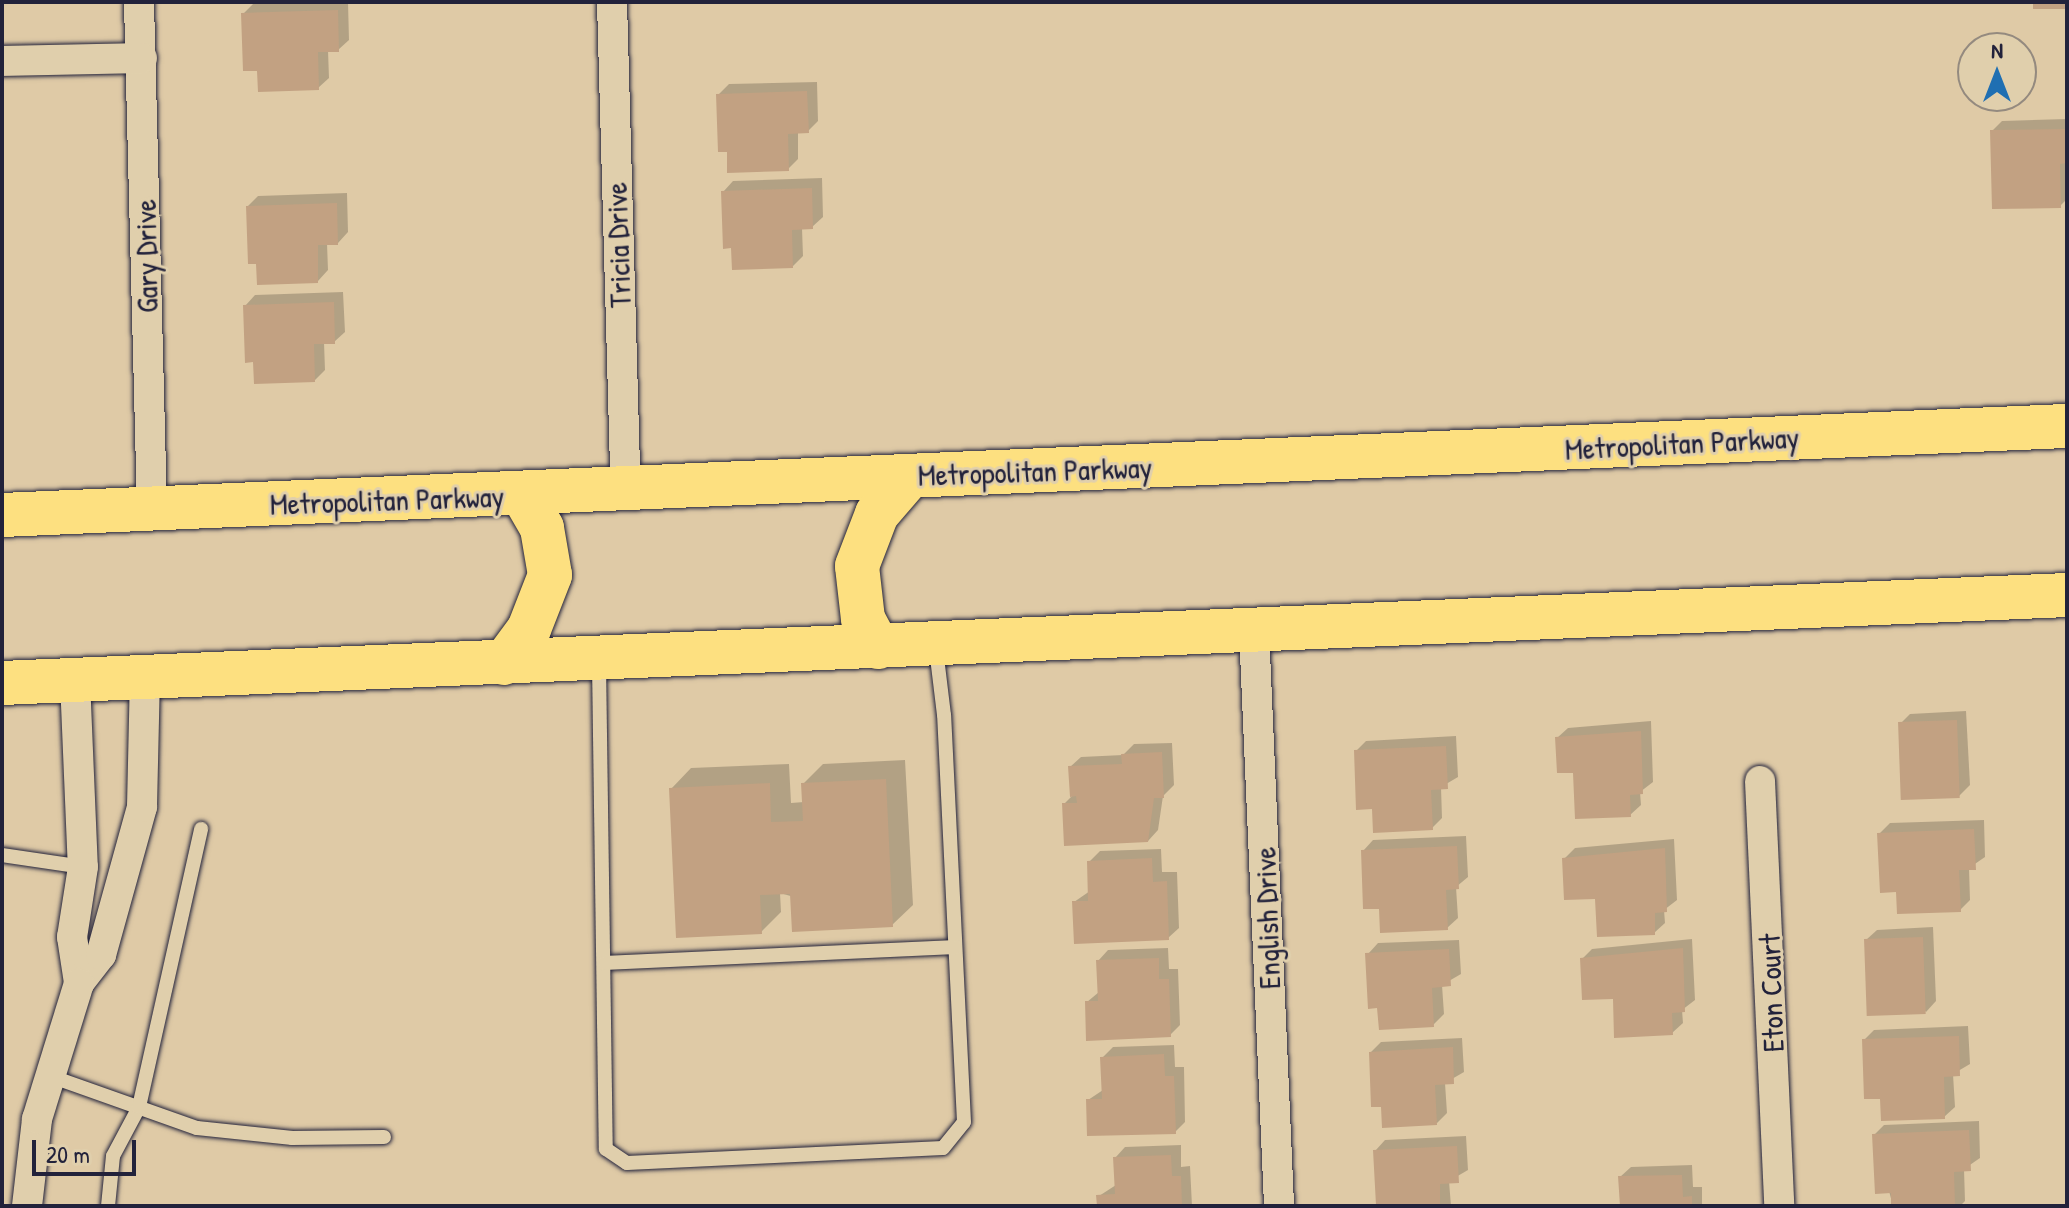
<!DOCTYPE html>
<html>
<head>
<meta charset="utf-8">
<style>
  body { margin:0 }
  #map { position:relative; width:2069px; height:1208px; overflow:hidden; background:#dfcaa6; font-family:"Patrick Hand",sans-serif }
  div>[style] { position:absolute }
  .shadow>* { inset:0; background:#0003 }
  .building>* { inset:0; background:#c2a182; transform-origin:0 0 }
  .roads { filter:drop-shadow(0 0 2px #22223b) drop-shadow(0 0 2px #22223b) }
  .lane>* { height:14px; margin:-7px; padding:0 7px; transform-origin:7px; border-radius:7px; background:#e0cfac }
  .street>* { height:30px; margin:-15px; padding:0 15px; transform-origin:15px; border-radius:15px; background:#e0cfac }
  .primary>* { height:44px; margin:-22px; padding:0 22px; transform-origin:22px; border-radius:22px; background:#fde080 }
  span { translate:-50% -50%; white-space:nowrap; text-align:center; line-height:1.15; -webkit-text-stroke:6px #e0cfac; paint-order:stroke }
  .street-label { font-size:30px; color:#22223b }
  .frame { position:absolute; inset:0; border:4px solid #22223b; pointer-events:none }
  .north { position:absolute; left:1957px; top:32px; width:80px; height:80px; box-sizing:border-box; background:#e0cfac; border:2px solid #948a7f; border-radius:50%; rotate:0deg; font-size:22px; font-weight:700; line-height:32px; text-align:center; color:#22223b }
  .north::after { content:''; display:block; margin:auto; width:28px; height:36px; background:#1f6fb2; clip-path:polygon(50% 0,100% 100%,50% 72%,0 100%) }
  .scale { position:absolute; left:32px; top:1140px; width:104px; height:36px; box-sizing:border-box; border:4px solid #22223b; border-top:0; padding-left:10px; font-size:24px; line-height:28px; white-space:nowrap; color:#22223b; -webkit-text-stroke:6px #e0cfac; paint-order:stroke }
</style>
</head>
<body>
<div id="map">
  <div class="shadow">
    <i style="clip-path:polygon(348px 2px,349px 40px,338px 50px,328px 50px,329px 78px,318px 88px,243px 14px,253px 4px)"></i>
    <i style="clip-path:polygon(817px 82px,818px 121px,808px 131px,798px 131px,798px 159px,788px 169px,729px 149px,718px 95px,729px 84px)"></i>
    <i style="clip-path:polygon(2067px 119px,2067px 199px,2060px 206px,1992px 131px,2002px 121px)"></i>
    <i style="clip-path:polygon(822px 178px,823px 217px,812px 227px,802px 228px,803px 256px,793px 266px,733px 246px,723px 192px,733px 181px)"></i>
    <i style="clip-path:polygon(347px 193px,348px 232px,338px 243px,327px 243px,328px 270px,318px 281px,258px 262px,248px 206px,258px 196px)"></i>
    <i style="clip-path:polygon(343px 292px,345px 332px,334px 342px,324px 342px,325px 370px,315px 380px,255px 360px,245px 306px,255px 295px)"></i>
    <i style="clip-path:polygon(1966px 711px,1970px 785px,1959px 796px,1900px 724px,1910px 714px)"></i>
    <i style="clip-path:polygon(1651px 721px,1653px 782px,1640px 792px,1641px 805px,1630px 815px,1575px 771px,1557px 738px,1568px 728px)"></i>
    <i style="clip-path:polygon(1456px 736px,1458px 777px,1441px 787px,1442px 818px,1432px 828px,1374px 806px,1356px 751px,1366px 741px)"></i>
    <i style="clip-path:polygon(1172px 743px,1174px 785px,1163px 796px,1158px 830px,1148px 841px,1064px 804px,1072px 796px,1070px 767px,1081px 757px,1123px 755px,1134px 744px)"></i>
    <i style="clip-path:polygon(905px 760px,913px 905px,892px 925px,780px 893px,781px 912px,761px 932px,671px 789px,691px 768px,789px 764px,791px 803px,804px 802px,803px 784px,823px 764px)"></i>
    <i style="clip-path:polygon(1984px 820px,1985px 857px,1969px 868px,1970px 900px,1960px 910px,1898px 890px,1879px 834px,1890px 823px)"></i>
    <i style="clip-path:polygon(1466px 836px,1468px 877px,1456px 887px,1458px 918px,1447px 928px,1381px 907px,1363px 851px,1373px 840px)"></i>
    <i style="clip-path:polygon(1674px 839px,1677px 900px,1664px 910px,1665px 923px,1654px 933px,1597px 897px,1564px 859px,1575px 848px)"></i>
    <i style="clip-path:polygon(1161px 849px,1162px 872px,1177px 872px,1179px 928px,1168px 938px,1074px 902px,1090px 891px,1089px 862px,1100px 851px)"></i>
    <i style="clip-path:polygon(1933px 927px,1936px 1001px,1926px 1012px,1866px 940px,1877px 930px)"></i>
    <i style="clip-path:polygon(1692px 939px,1695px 1000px,1682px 1010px,1683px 1023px,1672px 1033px,1615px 997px,1582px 959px,1592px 949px)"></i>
    <i style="clip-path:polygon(1459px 940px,1461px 974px,1442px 985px,1444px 1014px,1433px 1025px,1368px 954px,1378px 943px)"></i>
    <i style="clip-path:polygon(1168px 948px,1169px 969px,1178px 969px,1180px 1025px,1170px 1035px,1087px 1002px,1099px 992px,1098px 961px,1108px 950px)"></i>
    <i style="clip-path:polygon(1968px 1026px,1970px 1064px,1953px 1074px,1955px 1107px,1944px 1117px,1882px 1097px,1864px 1040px,1874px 1030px)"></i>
    <i style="clip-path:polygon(1462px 1038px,1464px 1072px,1445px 1083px,1447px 1113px,1437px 1123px,1383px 1105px,1371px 1052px,1381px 1042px)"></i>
    <i style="clip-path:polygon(1174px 1045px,1175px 1067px,1184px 1067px,1185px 1122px,1175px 1132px,1088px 1100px,1103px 1090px,1102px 1058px,1113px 1047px)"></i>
    <i style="clip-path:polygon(1979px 1121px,1980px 1158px,1964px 1169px,1965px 1201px,1960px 1206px,1893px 1206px,1874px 1135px,1884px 1125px)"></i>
    <i style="clip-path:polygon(1466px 1136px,1468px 1170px,1449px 1181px,1451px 1206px,1387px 1206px,1375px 1151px,1385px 1140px)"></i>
    <i style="clip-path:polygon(1181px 1145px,1181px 1167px,1190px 1166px,1192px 1206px,1099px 1206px,1099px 1196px,1116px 1185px,1115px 1158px,1125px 1147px)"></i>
    <i style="clip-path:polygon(1692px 1165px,1693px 1187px,1702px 1187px,1702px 1206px,1622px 1206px,1620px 1177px,1631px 1167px)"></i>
  </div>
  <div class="building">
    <i style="left:2033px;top:2px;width:34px;height:7px"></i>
    <i style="clip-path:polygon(338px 10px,339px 52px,318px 52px,319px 90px,258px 92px,257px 71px,243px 71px,241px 13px)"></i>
    <i style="clip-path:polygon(807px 91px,809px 133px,788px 134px,789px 171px,727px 173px,727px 152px,718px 152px,716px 94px)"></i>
    <i style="clip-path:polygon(2067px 129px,2067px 163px,2060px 164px,2061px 208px,1992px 209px,1990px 130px)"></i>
    <i style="clip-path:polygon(812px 188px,813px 229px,792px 230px,793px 268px,732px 270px,731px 248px,723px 249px,721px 191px)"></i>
    <i style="clip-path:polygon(337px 203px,338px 245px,318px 245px,318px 283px,257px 285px,256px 264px,248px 264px,246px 206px)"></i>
    <i style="clip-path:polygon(334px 302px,335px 344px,314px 344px,315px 382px,254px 384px,253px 362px,245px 363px,243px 305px)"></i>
    <i style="left:1957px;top:720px;width:78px;height:59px;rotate:88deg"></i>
    <i style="clip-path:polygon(1641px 731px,1643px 794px,1630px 795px,1631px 817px,1575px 819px,1573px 773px,1557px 773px,1555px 737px)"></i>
    <i style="clip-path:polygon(1446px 746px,1448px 789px,1431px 790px,1433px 830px,1373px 833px,1372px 809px,1356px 810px,1354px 750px)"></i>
    <i style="clip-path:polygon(1162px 752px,1164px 798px,1154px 798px,1148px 842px,1064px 846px,1062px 803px,1077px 803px,1076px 796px,1070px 797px,1068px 766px,1122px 764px,1121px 754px)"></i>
    <i style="clip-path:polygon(886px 779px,893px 927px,792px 932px,790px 894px,760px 895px,762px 934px,676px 938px,669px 788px,770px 783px,771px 822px,803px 821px,801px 783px)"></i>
    <i style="clip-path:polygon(1974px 829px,1976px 870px,1959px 870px,1961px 912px,1897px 914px,1896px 892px,1880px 893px,1877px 833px)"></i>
    <i style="clip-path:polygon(1457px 846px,1459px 889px,1446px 890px,1448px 930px,1380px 933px,1379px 909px,1363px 909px,1361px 850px)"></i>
    <i style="clip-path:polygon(1665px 848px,1667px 912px,1655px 913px,1655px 935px,1597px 937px,1595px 899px,1564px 900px,1562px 858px)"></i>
    <i style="clip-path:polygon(1152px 858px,1153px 882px,1167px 881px,1169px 940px,1074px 944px,1072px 901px,1088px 901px,1087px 861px)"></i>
    <i style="left:1923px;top:937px;width:77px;height:59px;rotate:88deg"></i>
    <i style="clip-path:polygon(1683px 948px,1685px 1012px,1672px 1013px,1673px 1035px,1614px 1038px,1613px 999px,1582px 1000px,1580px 958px)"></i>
    <i style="clip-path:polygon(1449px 949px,1451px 986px,1432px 988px,1434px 1027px,1379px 1030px,1377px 1008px,1368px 1009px,1365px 953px)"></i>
    <i style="clip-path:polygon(1159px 958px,1159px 979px,1169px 979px,1171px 1037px,1086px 1041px,1085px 1001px,1098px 1001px,1096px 960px)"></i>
    <i style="clip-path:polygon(1959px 1036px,1960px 1076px,1944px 1077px,1945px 1119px,1881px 1121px,1880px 1099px,1864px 1099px,1862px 1039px)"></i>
    <i style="clip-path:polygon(1453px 1047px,1454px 1084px,1435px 1085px,1437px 1125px,1382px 1128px,1381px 1107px,1371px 1107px,1369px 1052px)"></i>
    <i style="clip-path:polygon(1164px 1054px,1165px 1076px,1174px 1076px,1176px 1134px,1087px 1136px,1086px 1099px,1102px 1099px,1100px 1057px)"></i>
    <i style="clip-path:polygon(1969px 1130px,1971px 1171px,1954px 1172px,1955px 1206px,1891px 1206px,1891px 1193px,1875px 1194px,1872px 1134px)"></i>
    <i style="clip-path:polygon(1457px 1146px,1459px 1183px,1440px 1184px,1440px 1206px,1376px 1205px,1373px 1150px)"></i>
    <i style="clip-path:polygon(1171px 1155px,1172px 1176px,1181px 1176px,1182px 1206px,1097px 1206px,1096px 1195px,1115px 1194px,1113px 1157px)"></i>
    <i style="clip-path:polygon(1682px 1175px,1683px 1197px,1692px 1196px,1692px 1206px,1620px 1206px,1618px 1176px)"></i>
  </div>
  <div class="roads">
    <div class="lane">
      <i style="left:599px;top:663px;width:486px;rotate:89.2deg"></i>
      <i style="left:606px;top:1149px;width:25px;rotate:34deg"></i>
      <i style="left:627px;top:1163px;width:316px;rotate:-2.7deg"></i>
      <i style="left:943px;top:1148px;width:33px;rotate:-51deg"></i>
      <i style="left:964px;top:1122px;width:407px;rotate:-92.8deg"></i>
      <i style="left:944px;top:715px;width:66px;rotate:-96.9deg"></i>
      <i style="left:2px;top:855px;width:82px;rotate:8.4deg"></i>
      <i style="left:605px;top:963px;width:350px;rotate:-2.6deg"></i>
      <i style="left:50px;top:1076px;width:156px;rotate:19.5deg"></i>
      <i style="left:197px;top:1128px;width:96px;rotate:6deg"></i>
      <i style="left:292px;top:1138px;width:92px;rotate:-0.6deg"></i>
      <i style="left:108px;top:1206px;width:50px;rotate:-84.3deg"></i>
      <i style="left:113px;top:1156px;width:55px;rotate:-62deg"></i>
      <i style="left:139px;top:1107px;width:285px;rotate:-77.4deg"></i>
    </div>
    <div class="street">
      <i style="left:139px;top:2px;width:507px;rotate:88.53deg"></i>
      <i style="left:612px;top:2px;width:487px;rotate:88.4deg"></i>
      <i style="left:2px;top:61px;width:140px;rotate:-1.2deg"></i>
      <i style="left:1254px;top:630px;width:577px;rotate:87.51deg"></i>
      <i style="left:75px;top:680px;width:187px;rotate:87.6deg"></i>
      <i style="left:83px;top:867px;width:71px;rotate:98.9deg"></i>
      <i style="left:72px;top:937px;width:47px;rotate:81.3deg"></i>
      <i style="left:79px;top:983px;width:36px;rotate:-52deg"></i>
      <i style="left:101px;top:955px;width:154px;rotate:-74.5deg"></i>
      <i style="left:142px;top:807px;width:129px;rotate:-88.7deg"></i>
      <i style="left:1760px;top:781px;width:425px;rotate:87.4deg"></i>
      <i style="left:27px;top:1206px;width:88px;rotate:-83.4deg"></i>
      <i style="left:37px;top:1119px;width:142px;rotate:-72.8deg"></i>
    </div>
    <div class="primary">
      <i style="left:2px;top:515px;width:2067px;rotate:-2.47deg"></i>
      <i style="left:878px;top:647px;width:32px;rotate:-118deg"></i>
      <i style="left:863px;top:619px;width:53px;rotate:-96.5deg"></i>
      <i style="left:857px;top:566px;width:56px;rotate:-69deg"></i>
      <i style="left:877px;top:514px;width:49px;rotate:-49.1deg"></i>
      <i style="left:504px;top:663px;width:42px;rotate:-53.7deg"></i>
      <i style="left:529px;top:629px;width:58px;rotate:-68.7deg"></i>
      <i style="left:550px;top:575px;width:48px;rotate:-99.7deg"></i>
      <i style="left:542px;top:528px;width:39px;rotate:-120deg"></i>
      <i style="left:2px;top:683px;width:2067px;rotate:-2.44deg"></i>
    </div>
  </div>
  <div class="street-label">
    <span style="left:618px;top:245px;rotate:-92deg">Tricia Drive</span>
    <span style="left:146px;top:256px;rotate:-91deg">Gary Drive</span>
    <span style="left:1682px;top:443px;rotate:-3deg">Metropolitan Parkway</span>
    <span style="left:1035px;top:471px;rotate:-2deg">Metropolitan Parkway</span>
    <span style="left:387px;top:500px;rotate:-2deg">Metropolitan Parkway</span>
    <span style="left:1267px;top:918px;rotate:-92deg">English Drive</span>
    <span style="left:1771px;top:993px;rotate:-92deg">Eton Court</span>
  </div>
  <div class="frame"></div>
  <div class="north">N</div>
  <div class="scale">20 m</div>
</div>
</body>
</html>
